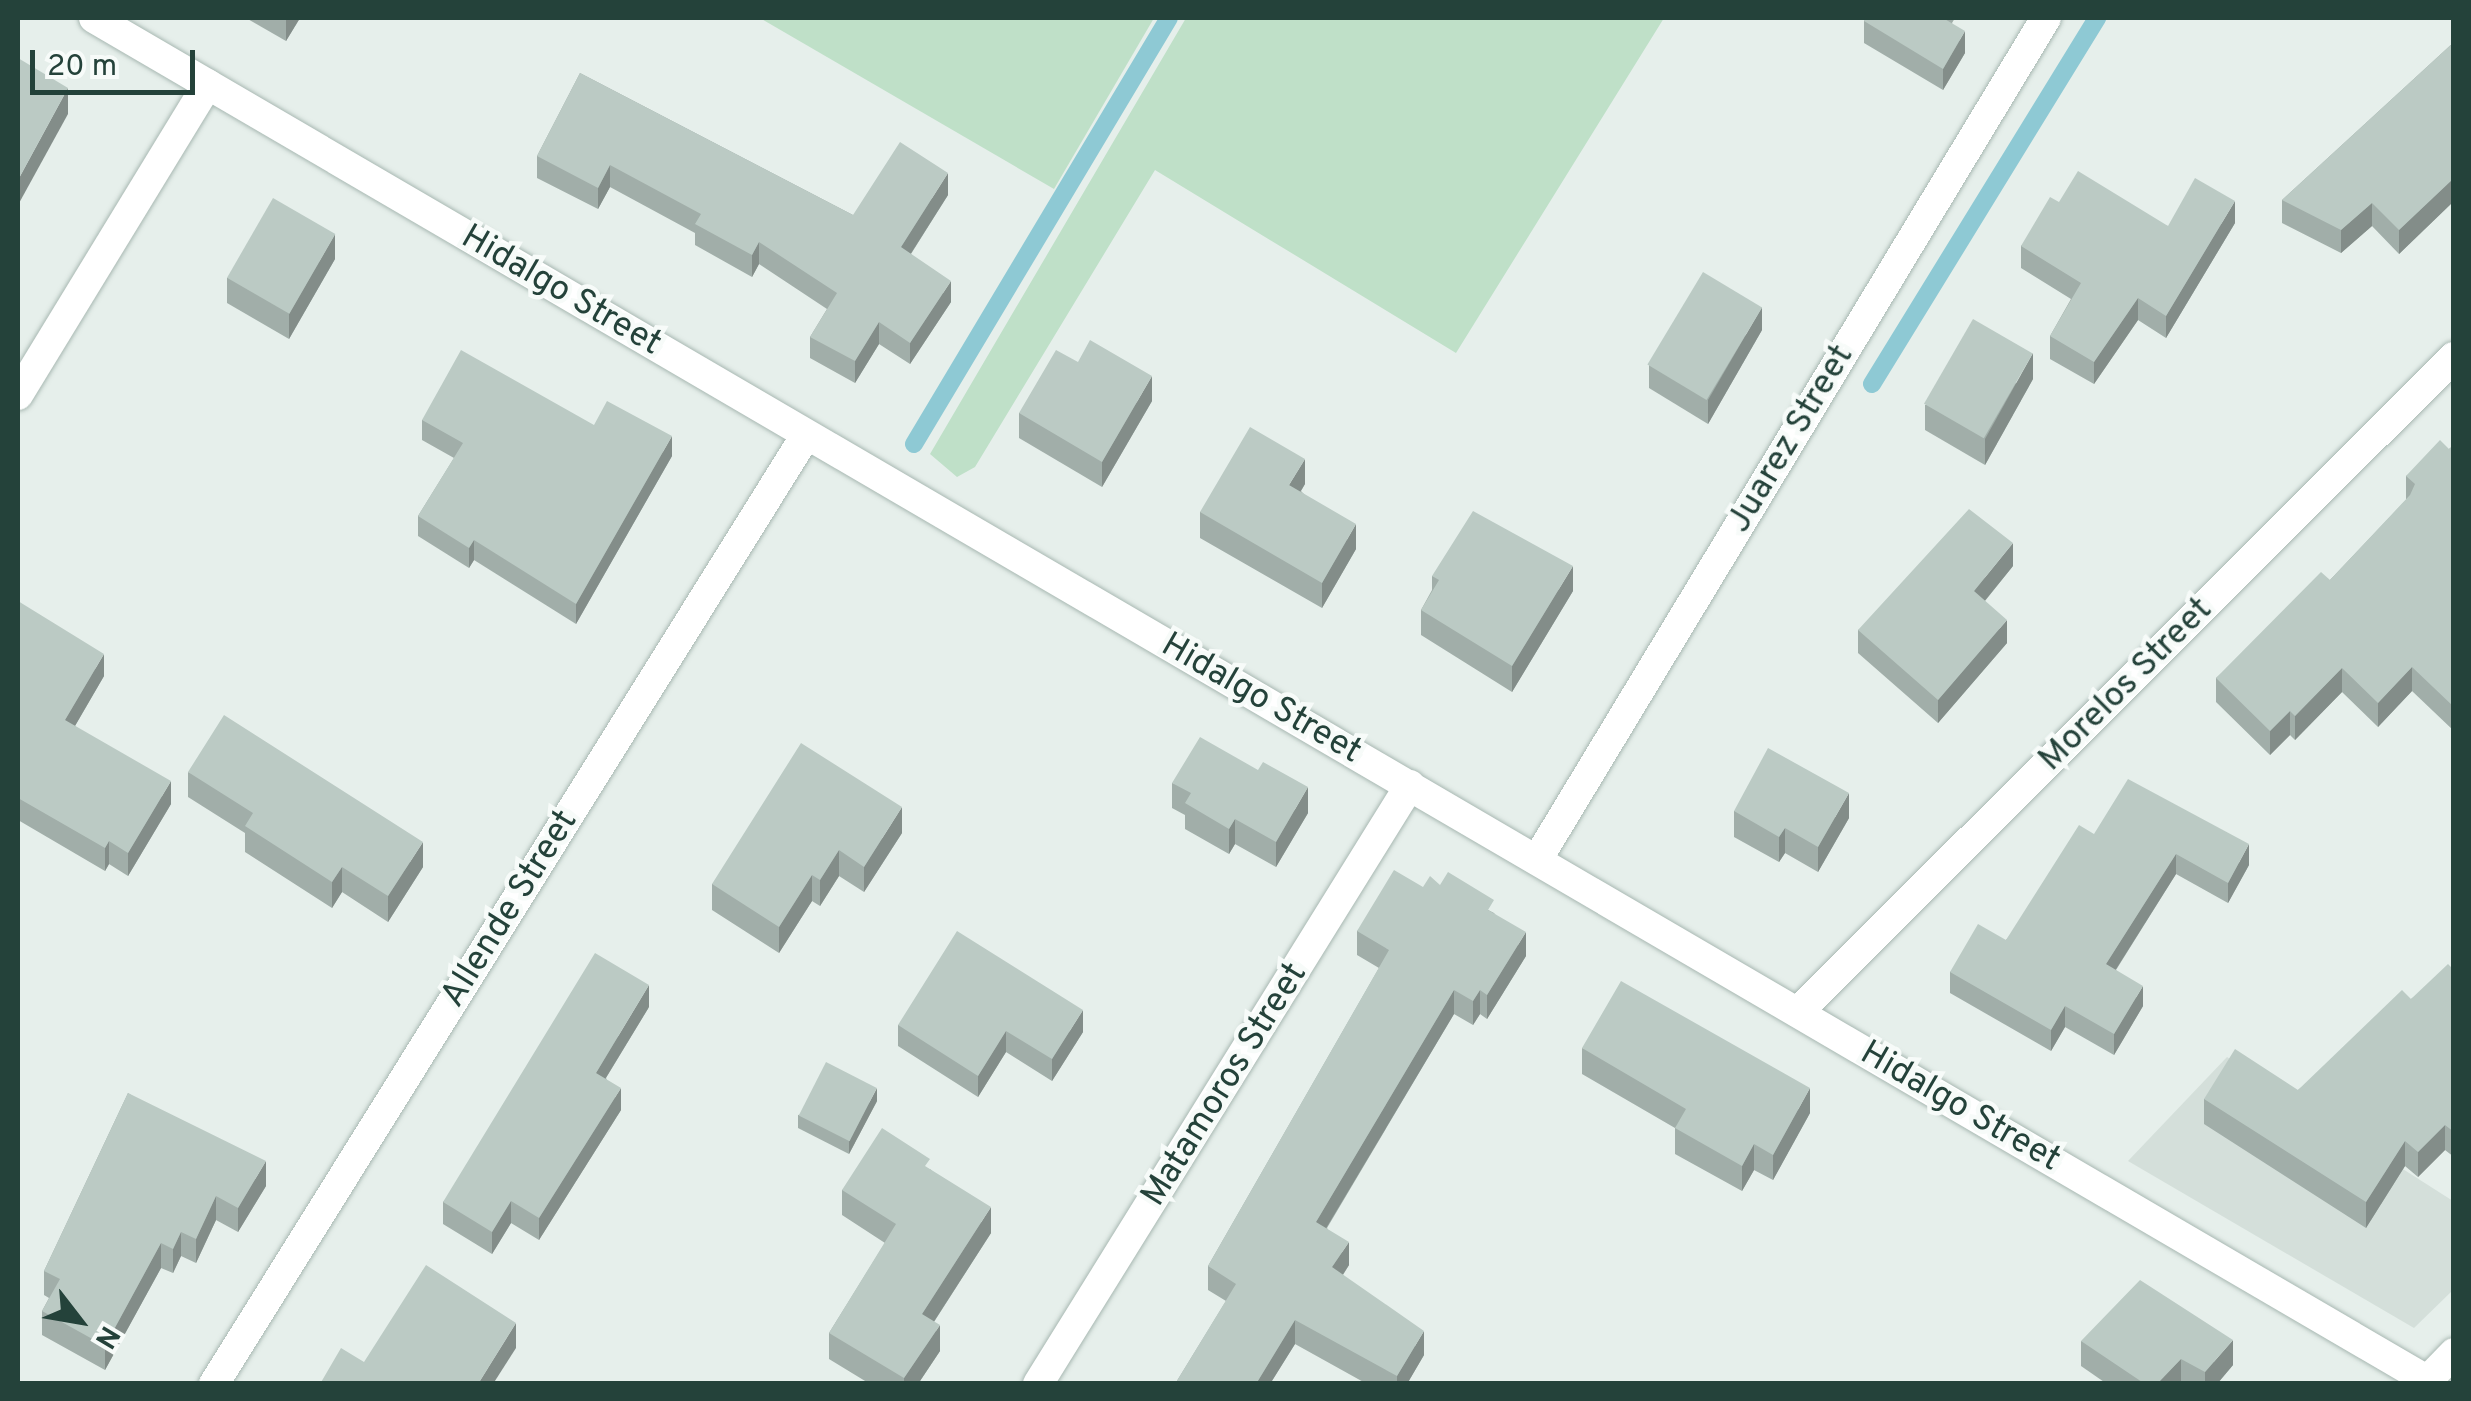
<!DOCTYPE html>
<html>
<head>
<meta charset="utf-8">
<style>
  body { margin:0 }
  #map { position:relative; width:2471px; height:1401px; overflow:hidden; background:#e6efeb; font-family:Overpass,sans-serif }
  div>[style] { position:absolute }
  .built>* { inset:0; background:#d4dfda }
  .green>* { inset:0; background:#bfe0c8 }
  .stream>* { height:18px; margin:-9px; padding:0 9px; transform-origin:9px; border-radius:9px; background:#8ec9d4 }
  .roads { filter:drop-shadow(0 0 2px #a8b8b2) drop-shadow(0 0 2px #a8b8b2) }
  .street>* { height:30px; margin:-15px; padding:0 15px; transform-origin:15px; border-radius:15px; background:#fff }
  .secondary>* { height:30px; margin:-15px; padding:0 15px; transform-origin:15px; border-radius:15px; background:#fff }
  .wall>* { inset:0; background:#a1aea9 }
  .shaded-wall>* { inset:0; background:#838d89 }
  .building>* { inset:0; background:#bbcac4; transform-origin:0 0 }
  span { translate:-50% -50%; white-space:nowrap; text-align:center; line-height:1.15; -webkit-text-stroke:9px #f7fbf9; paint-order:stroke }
  .street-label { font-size:35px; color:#24423a }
  .frame { position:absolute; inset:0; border:20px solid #24423a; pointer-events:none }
  .north { position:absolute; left:30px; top:1271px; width:100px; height:100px; -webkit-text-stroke:8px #f7fbf9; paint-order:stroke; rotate:121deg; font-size:28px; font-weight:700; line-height:40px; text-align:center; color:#24423a }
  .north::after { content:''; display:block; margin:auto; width:35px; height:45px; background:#24423a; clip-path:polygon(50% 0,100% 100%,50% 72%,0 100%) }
  .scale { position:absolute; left:30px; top:50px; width:165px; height:45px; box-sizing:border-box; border:5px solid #24423a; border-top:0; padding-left:12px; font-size:30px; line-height:35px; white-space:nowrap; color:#24423a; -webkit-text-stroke:8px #f7fbf9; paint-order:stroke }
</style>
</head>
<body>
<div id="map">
  <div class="built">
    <i style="clip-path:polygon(2227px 1057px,2453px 1201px,2453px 1290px,2414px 1328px,2128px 1161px)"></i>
  </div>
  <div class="green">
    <i style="clip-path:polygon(760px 18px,1154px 18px,1054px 189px)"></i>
    <i style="clip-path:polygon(1186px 18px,1664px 18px,1456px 353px,1155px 170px,975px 467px,957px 477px,930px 454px)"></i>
  </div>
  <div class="stream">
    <i style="left:1872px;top:384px;width:430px;rotate:-58.4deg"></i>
    <i style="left:914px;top:444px;width:496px;rotate:-59.1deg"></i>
  </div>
  <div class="roads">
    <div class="street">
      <i style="left:18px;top:395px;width:364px;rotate:-58.6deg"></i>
      <i style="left:1537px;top:860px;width:984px;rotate:-58.85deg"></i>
      <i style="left:1798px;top:1012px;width:927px;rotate:-44.96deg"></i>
      <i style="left:214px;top:1384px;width:1119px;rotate:-58.04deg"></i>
      <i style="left:1038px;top:1384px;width:705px;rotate:-58.16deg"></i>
    </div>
    <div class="secondary">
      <i style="left:94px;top:18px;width:2701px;rotate:30.28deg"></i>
      <i style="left:2424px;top:1384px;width:43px;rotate:-45.9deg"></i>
    </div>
  </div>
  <div class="wall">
    <i style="clip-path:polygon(246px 18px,300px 18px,286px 41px)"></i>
    <i style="clip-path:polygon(1866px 18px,1955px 18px,1952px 23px,1965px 53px,1943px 90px,1864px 43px,1864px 21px)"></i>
    <i style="clip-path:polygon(2454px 42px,2454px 201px,2399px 254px,2372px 226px,2341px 253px,2282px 223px,2282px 200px)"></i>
    <i style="clip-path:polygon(580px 73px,853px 215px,948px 195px,911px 254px,951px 302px,910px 364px,879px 344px,855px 383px,810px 358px,810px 337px,827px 309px,759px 264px,752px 277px,695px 245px,695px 233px,610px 187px,598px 209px,537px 178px,537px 156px)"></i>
    <i style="clip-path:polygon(2059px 202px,2168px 226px,2235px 223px,2166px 338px,2138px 320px,2094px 384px,2050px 359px,2050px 336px,2071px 299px,2021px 268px,2021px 246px)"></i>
    <i style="clip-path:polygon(335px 259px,289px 339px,227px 303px,227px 278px)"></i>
    <i style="clip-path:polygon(1762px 330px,1708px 424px,1649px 388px,1649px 365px)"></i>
    <i style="clip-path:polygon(2033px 379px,1985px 465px,1925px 430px,1925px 405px)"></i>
    <i style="clip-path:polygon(1152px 401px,1102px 487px,1019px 438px,1019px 413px)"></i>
    <i style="clip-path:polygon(422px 420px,594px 425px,672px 456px,576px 624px,474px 560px,469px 568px,418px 536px,418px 516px,454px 458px,422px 440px)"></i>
    <i style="clip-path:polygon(2454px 445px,2454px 731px,2412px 691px,2378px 727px,2342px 692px,2295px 740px,2290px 735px,2270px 755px,2216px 702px,2216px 678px,2330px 580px,2406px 500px,2406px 476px,2449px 449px)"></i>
    <i style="clip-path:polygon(1305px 484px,1301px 491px,1356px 549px,1322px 608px,1200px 538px,1200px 512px)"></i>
    <i style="clip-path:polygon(2013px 566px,1985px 601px,2007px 643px,1938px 723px,1858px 653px,1858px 630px)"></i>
    <i style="clip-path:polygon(1432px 576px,1573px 591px,1512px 692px,1421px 635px,1421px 610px,1432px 590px)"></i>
    <i style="clip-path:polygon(18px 601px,104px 676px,75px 726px,171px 804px,128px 876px,109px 864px,105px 871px,18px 820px)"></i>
    <i style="clip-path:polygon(188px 772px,423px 867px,388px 922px,342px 892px,332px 908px,245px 852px,245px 833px,188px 797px)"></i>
    <i style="clip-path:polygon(1172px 783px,1308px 813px,1276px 867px,1235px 844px,1229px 854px,1185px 829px,1185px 815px,1172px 808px)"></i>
    <i style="clip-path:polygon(1734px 811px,1849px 818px,1818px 872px,1785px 853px,1779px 862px,1734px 837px)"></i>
    <i style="clip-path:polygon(902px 833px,864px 892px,839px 876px,820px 906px,812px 901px,779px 953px,712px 910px,712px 884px)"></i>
    <i style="clip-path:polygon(2094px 834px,2249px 865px,2228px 903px,2176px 874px,2116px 970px,2143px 1006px,2114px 1055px,2065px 1027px,2051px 1051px,1950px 993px,1950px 972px,2006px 940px)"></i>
    <i style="clip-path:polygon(1440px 885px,1494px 913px,1526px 956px,1487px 1019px,1480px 1014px,1473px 1025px,1454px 1014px,1327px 1228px,1349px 1265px,1343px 1275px,1424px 1355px,1407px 1384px,1367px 1384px,1295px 1344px,1270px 1384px,1175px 1384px,1226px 1301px,1208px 1290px,1208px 1266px,1379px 968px,1357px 955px,1357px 931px,1423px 887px)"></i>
    <i style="clip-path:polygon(2454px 970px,2454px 1157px,2445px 1150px,2418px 1177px,2405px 1166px,2366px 1228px,2204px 1124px,2204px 1099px,2298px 1090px,2411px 999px)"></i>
    <i style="clip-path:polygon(649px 1007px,606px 1078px,621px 1110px,539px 1240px,511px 1223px,492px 1254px,443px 1224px,443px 1202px)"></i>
    <i style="clip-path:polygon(898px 1025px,1083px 1032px,1052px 1081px,1006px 1052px,978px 1097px,898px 1046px)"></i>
    <i style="clip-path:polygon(1582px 1048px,1810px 1113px,1773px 1180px,1754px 1170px,1742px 1191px,1675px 1154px,1675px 1128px,1582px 1074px)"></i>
    <i style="clip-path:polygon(128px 1093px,266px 1186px,238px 1232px,216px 1220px,196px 1263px,181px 1256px,173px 1273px,161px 1268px,105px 1370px,42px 1335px,42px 1311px,49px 1298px,44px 1295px,44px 1271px)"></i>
    <i style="clip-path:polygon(877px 1101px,849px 1154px,798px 1128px,798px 1115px)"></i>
    <i style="clip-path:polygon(930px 1169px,991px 1233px,934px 1322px,940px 1351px,918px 1384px,870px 1384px,829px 1359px,829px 1333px,885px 1243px,842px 1215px,842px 1190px)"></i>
    <i style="clip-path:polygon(2081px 1341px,2233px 1365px,2217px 1384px,2107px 1384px,2081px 1366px)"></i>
  </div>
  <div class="shaded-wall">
    <i style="clip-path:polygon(286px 18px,300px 18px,286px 41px)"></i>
    <i style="clip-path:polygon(1965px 31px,1965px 53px,1943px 90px,1943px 69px)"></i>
    <i style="clip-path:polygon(68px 88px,68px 114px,18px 205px,18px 180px)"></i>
    <i style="clip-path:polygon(610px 165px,610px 187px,598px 209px,598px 188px)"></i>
    <i style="clip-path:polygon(948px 173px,948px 195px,901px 269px,901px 247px)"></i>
    <i style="clip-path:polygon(2454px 178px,2454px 201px,2399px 254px,2399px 230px)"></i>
    <i style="clip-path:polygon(2235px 201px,2235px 223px,2166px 338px,2166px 316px)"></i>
    <i style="clip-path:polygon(2372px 203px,2372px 226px,2341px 253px,2341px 230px)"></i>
    <i style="clip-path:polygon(335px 234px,335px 259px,289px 339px,289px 314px)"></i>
    <i style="clip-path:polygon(759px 242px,759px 264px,752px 277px,752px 255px)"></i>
    <i style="clip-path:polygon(951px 281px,951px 302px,910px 364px,910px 343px)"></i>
    <i style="clip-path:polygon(2138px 298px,2138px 320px,2094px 384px,2094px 362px)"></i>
    <i style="clip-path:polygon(1762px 307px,1762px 330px,1708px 424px,1708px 400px)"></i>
    <i style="clip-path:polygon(879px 322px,879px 344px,855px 383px,855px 361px)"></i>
    <i style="clip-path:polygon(2033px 353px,2033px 379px,1985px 465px,1985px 439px)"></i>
    <i style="clip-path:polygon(1152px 376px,1152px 401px,1102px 487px,1102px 462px)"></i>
    <i style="clip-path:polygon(672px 436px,672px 456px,576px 624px,576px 604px)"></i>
    <i style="clip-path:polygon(1305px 459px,1305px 484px,1289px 510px,1289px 485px)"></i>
    <i style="clip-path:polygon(1356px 524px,1356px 549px,1322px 608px,1322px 583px)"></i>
    <i style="clip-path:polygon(474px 540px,474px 560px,469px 568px,469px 548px)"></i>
    <i style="clip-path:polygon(2013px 543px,2013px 566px,1974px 614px,1974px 591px)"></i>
    <i style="clip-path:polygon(1573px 566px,1573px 591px,1512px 692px,1512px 666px)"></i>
    <i style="clip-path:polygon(2007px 620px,2007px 643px,1938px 723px,1938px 700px)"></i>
    <i style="clip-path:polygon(104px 654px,104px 676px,65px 743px,65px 720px)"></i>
    <i style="clip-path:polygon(2412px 667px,2412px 691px,2378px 727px,2378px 703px)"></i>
    <i style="clip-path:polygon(2342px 668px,2342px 692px,2295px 740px,2295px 716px)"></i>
    <i style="clip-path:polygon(2290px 711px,2290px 735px,2270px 755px,2270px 731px)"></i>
    <i style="clip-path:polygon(171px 781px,171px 804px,128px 876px,128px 853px)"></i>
    <i style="clip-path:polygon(1308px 787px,1308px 813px,1276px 867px,1276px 842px)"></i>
    <i style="clip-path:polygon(1849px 793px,1849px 818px,1818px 872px,1818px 847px)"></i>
    <i style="clip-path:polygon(902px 807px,902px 833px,864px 892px,864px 867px)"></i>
    <i style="clip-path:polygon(1235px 819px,1235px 844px,1229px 854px,1229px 829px)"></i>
    <i style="clip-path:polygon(1785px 828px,1785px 853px,1779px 862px,1779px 837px)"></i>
    <i style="clip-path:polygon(109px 841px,109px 864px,105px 871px,105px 848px)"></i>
    <i style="clip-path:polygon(423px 842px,423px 867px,388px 922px,388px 896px)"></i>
    <i style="clip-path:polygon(2249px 844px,2249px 865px,2228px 903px,2228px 883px)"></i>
    <i style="clip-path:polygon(839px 850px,839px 876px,820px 906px,820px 880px)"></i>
    <i style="clip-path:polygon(2176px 854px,2176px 874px,2106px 985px,2106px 964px)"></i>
    <i style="clip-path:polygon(342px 867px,342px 892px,332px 908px,332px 882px)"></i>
    <i style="clip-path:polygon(812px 875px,812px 901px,779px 953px,779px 927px)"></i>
    <i style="clip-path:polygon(1526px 932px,1526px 956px,1487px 1019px,1487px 995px)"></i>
    <i style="clip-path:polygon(649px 985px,649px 1007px,596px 1094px,596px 1073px)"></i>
    <i style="clip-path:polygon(2143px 986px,2143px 1006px,2114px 1055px,2114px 1034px)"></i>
    <i style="clip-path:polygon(1454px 990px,1454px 1014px,1316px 1245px,1316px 1222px)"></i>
    <i style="clip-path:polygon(1480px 990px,1480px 1014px,1473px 1025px,1473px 1001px)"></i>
    <i style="clip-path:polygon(2065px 1006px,2065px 1027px,2051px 1051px,2051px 1030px)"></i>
    <i style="clip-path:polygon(1083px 1010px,1083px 1032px,1052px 1081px,1052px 1059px)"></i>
    <i style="clip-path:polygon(1006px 1031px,1006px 1052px,978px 1097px,978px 1076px)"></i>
    <i style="clip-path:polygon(621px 1088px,621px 1110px,539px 1240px,539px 1218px)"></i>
    <i style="clip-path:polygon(877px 1088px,877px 1101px,849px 1154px,849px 1141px)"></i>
    <i style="clip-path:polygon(1810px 1088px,1810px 1113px,1773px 1180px,1773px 1155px)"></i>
    <i style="clip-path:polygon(2445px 1125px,2445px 1150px,2418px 1177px,2418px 1152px)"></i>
    <i style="clip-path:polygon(2405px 1141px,2405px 1166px,2366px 1228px,2366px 1202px)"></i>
    <i style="clip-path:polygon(1754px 1144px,1754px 1170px,1742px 1191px,1742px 1166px)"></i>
    <i style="clip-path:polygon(266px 1161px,266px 1186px,238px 1232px,238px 1208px)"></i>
    <i style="clip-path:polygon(216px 1196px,216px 1220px,196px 1263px,196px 1239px)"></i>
    <i style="clip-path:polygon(511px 1201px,511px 1223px,492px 1254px,492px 1232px)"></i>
    <i style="clip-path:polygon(991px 1207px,991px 1233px,922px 1340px,922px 1314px)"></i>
    <i style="clip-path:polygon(181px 1232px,181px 1256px,173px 1273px,173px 1249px)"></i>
    <i style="clip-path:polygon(1349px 1242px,1349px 1265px,1332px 1291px,1332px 1267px)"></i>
    <i style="clip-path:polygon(161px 1243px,161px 1268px,105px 1370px,105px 1346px)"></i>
    <i style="clip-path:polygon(1295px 1320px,1295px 1344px,1270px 1384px,1256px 1384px)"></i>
    <i style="clip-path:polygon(516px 1323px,516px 1348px,493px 1384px,478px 1384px)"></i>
    <i style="clip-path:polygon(940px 1325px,940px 1351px,918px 1384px,904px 1384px,904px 1378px)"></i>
    <i style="clip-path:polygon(1424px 1331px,1424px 1355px,1407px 1384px,1397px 1384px,1397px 1376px)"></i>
    <i style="clip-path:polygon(2233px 1340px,2233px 1365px,2217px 1384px,2205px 1384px,2205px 1372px)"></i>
    <i style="clip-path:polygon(2181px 1359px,2181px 1384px,2157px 1384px)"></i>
  </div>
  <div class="building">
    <i style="clip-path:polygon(1866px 18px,1943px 18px,1965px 31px,1943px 69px,1864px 21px)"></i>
    <i style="clip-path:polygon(2454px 42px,2454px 178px,2399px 230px,2372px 203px,2341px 230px,2282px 200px)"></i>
    <i style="clip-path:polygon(18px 58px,68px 88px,18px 180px)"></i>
    <i style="clip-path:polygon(580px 73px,853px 215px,900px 142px,948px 173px,901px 247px,951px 281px,910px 343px,879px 322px,855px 361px,810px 337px,837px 293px,759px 242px,752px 255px,695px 224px,701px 214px,610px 165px,598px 188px,537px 156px)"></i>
    <i style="clip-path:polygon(2078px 171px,2168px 226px,2195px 178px,2235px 201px,2166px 316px,2138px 298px,2094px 362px,2050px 336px,2081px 283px,2021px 246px,2050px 197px,2059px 202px)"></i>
    <i style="left:273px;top:198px;width:72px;height:92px;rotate:30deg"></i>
    <i style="left:1703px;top:272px;width:69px;height:108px;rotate:31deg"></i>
    <i style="left:1973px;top:319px;width:69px;height:98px;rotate:30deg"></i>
    <i style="clip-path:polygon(1090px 340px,1152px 376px,1102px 462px,1019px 413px,1056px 350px,1078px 362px)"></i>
    <i style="clip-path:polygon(461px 350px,594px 425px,607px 401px,672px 436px,576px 604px,474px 540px,469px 548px,418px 516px,463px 443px,422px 420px)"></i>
    <i style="clip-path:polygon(1250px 427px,1305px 459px,1289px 485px,1356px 524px,1322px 583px,1200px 512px)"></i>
    <i style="clip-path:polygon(2440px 440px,2449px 449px,2454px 445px,2454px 707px,2412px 667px,2378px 703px,2342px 668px,2295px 716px,2290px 711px,2270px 731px,2216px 678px,2321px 572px,2330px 580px,2410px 495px,2415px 484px,2406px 476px)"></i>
    <i style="clip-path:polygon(1969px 509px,2013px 543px,1974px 591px,2007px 620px,1938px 700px,1858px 630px)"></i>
    <i style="clip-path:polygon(1473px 511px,1573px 566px,1512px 666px,1421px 610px,1439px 580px,1432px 576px)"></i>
    <i style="clip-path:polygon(18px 601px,104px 654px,65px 720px,171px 781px,128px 853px,109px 841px,105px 848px,18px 798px)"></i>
    <i style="clip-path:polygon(224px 715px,423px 842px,388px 896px,342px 867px,332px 882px,245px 826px,253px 813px,188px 772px)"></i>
    <i style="clip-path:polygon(1200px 737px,1258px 770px,1263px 762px,1308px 787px,1276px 842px,1235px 819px,1229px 829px,1185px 803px,1191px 793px,1172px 783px)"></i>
    <i style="clip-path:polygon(801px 743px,902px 807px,864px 867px,839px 850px,820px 880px,812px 875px,779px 927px,712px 884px)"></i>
    <i style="clip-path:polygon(1768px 748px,1849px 793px,1818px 847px,1785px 828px,1779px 837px,1734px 811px)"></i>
    <i style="clip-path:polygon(2128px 779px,2249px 844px,2228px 883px,2176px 854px,2106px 964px,2143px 986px,2114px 1034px,2065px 1006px,2051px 1030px,1950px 972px,1978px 924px,2006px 940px,2079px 825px,2094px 834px)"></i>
    <i style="clip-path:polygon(1394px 870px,1423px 887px,1430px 876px,1440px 885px,1448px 872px,1494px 900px,1488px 910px,1526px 932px,1487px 995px,1480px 990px,1473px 1001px,1454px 990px,1316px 1222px,1349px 1242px,1332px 1267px,1424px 1331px,1397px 1376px,1295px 1320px,1256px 1384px,1175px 1384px,1236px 1284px,1208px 1266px,1389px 950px,1357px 931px)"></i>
    <i style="clip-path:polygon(957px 931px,1083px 1010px,1052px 1059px,1006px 1031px,978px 1076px,898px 1025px)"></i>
    <i style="clip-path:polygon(595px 953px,649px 985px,596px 1073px,621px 1088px,539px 1218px,511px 1201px,492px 1232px,443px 1202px)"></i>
    <i style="clip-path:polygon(2448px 964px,2454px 970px,2454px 1132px,2445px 1125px,2418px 1152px,2405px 1141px,2366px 1202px,2204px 1099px,2235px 1049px,2298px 1090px,2402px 990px,2411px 999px)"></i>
    <i style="clip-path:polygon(1621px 981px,1810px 1088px,1773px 1155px,1754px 1144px,1742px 1166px,1675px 1128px,1686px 1109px,1582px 1048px)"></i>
    <i style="left:826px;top:1062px;width:57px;height:60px;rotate:27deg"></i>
    <i style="clip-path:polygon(128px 1093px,266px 1161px,238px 1208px,216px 1196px,196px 1239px,181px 1232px,173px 1249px,161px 1243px,105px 1346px,42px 1311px,60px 1279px,44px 1271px)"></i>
    <i style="clip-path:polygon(882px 1128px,930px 1159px,925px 1166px,991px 1207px,922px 1314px,940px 1325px,904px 1378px,829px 1333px,896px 1224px,842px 1190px)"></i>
    <i style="clip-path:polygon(426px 1265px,516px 1323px,478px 1384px,320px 1384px,341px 1348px,364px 1362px)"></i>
    <i style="clip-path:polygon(2140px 1280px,2233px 1340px,2205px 1372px,2181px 1359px,2157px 1384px,2145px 1384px,2081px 1341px)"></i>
  </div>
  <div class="street-label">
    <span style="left:561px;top:291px;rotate:30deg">Hidalgo Street</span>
    <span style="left:1791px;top:439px;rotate:-59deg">Juarez Street</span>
    <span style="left:2126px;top:685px;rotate:-45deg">Morelos Street</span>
    <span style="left:1261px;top:699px;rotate:30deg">Hidalgo Street</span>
    <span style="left:510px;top:909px;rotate:-58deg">Allende Street</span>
    <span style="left:1225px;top:1085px;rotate:-58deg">Matamoros Street</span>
    <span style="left:1960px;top:1107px;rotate:30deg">Hidalgo Street</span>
  </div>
  <div class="frame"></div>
  <div class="north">N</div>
  <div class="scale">20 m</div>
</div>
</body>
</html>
